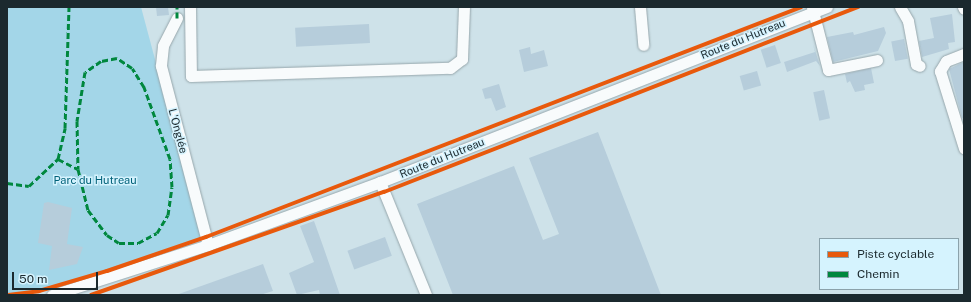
<!DOCTYPE html>
<html>
<head>
<meta charset="utf-8">
<style>
  body { margin:0 }
  #map { position:relative; width:971px; height:302px; overflow:hidden; background:#cee2e9; font-family:"Public Sans",sans-serif }
  div>[style] { position:absolute }
  .green>* { inset:0; background:#a3d6e8 }
  .building>* { inset:0; background:#b6cddb; transform-origin:0 0 }
  .roads { filter:drop-shadow(0 0 1px #96a6ab) drop-shadow(0 0 1px #96a6ab) }
  .minor>* { height:11px; margin:-5.5px; padding:0 5.5px; transform-origin:5.5px; border-radius:5.5px; background:#f8fbfc }
  .quiet>* { height:3px; margin-top:-1.5px; transform-origin:0; background:repeating-linear-gradient(90deg,#00873e 0 6px,transparent 0 9px) }
  .cycleway>* { height:4px; margin:-2px; padding:0 2px; transform-origin:2px; border-radius:2px; background:#e8590c }
  span { translate:-50% -50%; white-space:nowrap; text-align:center; line-height:1.15; -webkit-text-stroke:3px #d5f3fe; paint-order:stroke }
  .street-label { font-size:11px; color:#1b292e }
  .park-label { font-size:11px; color:#006179 }
  .frame { position:absolute; inset:0; border:8px solid #1b292e; pointer-events:none }
  .legend { position:absolute; left:819px; top:238px; width:140px; height:52px; box-sizing:border-box; background:#d5f3fe; border:1px solid #8ba2ab; margin:0; padding:5px 7px; list-style:none; font-size:12px; color:#1b292e }
  .legend li { display:flex; align-items:center; gap:8px; height:20px }
  .legend b { width:20px; border:1px solid #8ba2ab }
  .scale { position:absolute; left:12px; top:272px; width:86px; height:18px; box-sizing:border-box; border:2px solid #1b292e; border-top:0; padding-left:5px; font-size:12px; line-height:14px; white-space:nowrap; color:#1b292e; -webkit-text-stroke:3px #d5f3fe; paint-order:stroke }
</style>
</head>
<body>
<div id="map">
  <div class="green">
    <i style="clip-path:polygon(7px 7px,141px 7px,203px 239px,46px 290px,7px 295px)"></i>
  </div>
  <div class="building">
    <i style="clip-path:polygon(156px 7px,168px 7px,169px 15px,157px 16px)"></i>
    <i style="clip-path:polygon(952px 14px,955px 42px,948px 43px,949px 49px,922px 57px,919px 41px,934px 38px,930px 18px)"></i>
    <i style="left:369px;top:24px;width:19px;height:74px;rotate:87deg"></i>
    <i style="clip-path:polygon(884px 27px,886px 33px,878px 51px,833px 62px,827px 37px,853px 32px,854px 35px)"></i>
    <i style="left:904px;top:39px;width:20px;height:13px;rotate:79deg"></i>
    <i style="clip-path:polygon(813px 44px,820px 66px,816px 61px,787px 72px,784px 62px,815px 52px)"></i>
    <i style="left:775px;top:45px;width:19px;height:15px;rotate:72deg"></i>
    <i style="clip-path:polygon(530px 47px,531px 54px,544px 50px,548px 66px,524px 72px,519px 50px)"></i>
    <i style="clip-path:polygon(964px 62px,964px 117px,962px 118px,949px 69px)"></i>
    <i style="clip-path:polygon(871px 68px,874px 83px,864px 85px,865px 90px,855px 92px,850px 81px,847px 83px,845px 74px)"></i>
    <i style="left:757px;top:71px;width:15px;height:18px;rotate:74deg"></i>
    <i style="clip-path:polygon(499px 84px,506px 107px,496px 111px,491px 98px,485px 99px,482px 89px)"></i>
    <i style="left:824px;top:90px;width:29px;height:11px;rotate:78deg"></i>
    <i style="clip-path:polygon(598px 132px,661px 295px,453px 295px,417px 204px,514px 166px,543px 240px,559px 234px,529px 158px)"></i>
    <i style="clip-path:polygon(48px 202px,72px 208px,67px 244px,83px 247px,77px 264px,49px 270px,52px 246px,38px 243px,44px 203px)"></i>
    <i style="clip-path:polygon(314px 221px,323px 246px,340px 295px,320px 295px,319px 290px,297px 295px,289px 273px,314px 262px,300px 226px)"></i>
    <i style="left:385px;top:237px;width:20px;height:40px;rotate:70deg"></i>
    <i style="clip-path:polygon(263px 264px,273px 291px,260px 295px,176px 295px)"></i>
  </div>
  <div class="roads">
    <div class="minor">
      <i style="left:190px;top:7px;width:69px;rotate:89.2deg"></i>
      <i style="left:191px;top:76px;width:259px;rotate:-1.8deg"></i>
      <i style="left:450px;top:68px;width:15px;rotate:-37deg"></i>
      <i style="left:462px;top:59px;width:52px;rotate:-87.8deg"></i>
      <i style="left:640px;top:7px;width:38px;rotate:85deg"></i>
      <i style="left:812px;top:7px;width:65px;rotate:75.7deg"></i>
      <i style="left:828px;top:70px;width:50px;rotate:-11.5deg"></i>
      <i style="left:900px;top:7px;width:16px;rotate:60deg"></i>
      <i style="left:908px;top:21px;width:44px;rotate:79.5deg"></i>
      <i style="left:916px;top:64px;width:4px;rotate:27deg"></i>
      <i style="left:963px;top:7px;width:2px;rotate:63deg"></i>
      <i style="left:177px;top:18px;width:31px;rotate:117deg"></i>
      <i style="left:163px;top:46px;width:20px;rotate:96deg"></i>
      <i style="left:161px;top:66px;width:185px;rotate:75.3deg"></i>
      <i style="left:964px;top:54px;width:19px;rotate:159deg"></i>
      <i style="left:946px;top:61px;width:12px;rotate:121deg"></i>
      <i style="left:940px;top:71px;width:81px;rotate:72.7deg"></i>
      <i style="left:380px;top:182px;width:122px;rotate:67.8deg"></i>
      <i style="left:52px;top:295px;width:164px;rotate:-17.8deg"></i>
      <i style="left:208px;top:245px;width:183px;rotate:-20.1deg"></i>
      <i style="left:380px;top:182px;width:480px;rotate:-21.4deg"></i>
    </div>
  </div>
  <div class="quiet">
    <i style="left:177px;top:18px;width:11px;rotate:-90deg"></i>
    <i style="left:58px;top:159px;width:22px;rotate:27deg"></i>
    <i style="left:78px;top:169px;width:42px;rotate:76.3deg"></i>
    <i style="left:88px;top:210px;width:31px;rotate:53deg"></i>
    <i style="left:107px;top:235px;width:14px;rotate:34deg"></i>
    <i style="left:119px;top:243px;width:19px"></i>
    <i style="left:138px;top:243px;width:21px;rotate:-28deg"></i>
    <i style="left:157px;top:233px;width:21px;rotate:-59deg"></i>
    <i style="left:168px;top:215px;width:28px;rotate:-82deg"></i>
    <i style="left:172px;top:187px;width:28px;rotate:-94deg"></i>
    <i style="left:170px;top:159px;width:77px;rotate:-109.9deg"></i>
    <i style="left:144px;top:87px;width:22px;rotate:-122deg"></i>
    <i style="left:132px;top:68px;width:18px;rotate:-146deg"></i>
    <i style="left:117px;top:58px;width:16px;rotate:169deg"></i>
    <i style="left:101px;top:61px;width:19px;rotate:145deg"></i>
    <i style="left:85px;top:72px;width:50px;rotate:99.3deg"></i>
    <i style="left:77px;top:121px;width:48px;rotate:88.8deg"></i>
    <i style="left:7px;top:183px;width:22px;rotate:8deg"></i>
    <i style="left:29px;top:186px;width:40px;rotate:-43deg"></i>
    <i style="left:58px;top:159px;width:32px;rotate:-77deg"></i>
    <i style="left:65px;top:128px;width:121px;rotate:-88.1deg"></i>
  </div>
  <div class="cycleway">
    <i style="left:8px;top:295px;width:31px;rotate:-7deg"></i>
    <i style="left:39px;top:291px;width:71px;rotate:-16.4deg"></i>
    <i style="left:107px;top:271px;width:105px;rotate:-19deg"></i>
    <i style="left:206px;top:237px;width:638px;rotate:-21.13deg"></i>
    <i style="left:91px;top:295px;width:311px;rotate:-19.4deg"></i>
    <i style="left:384px;top:192px;width:509px;rotate:-21.32deg"></i>
  </div>
  <div class="street-label">
    <span style="left:743px;top:39px;rotate:-22deg">Route du Hutreau</span>
    <span style="left:178px;top:131px;rotate:75deg">L'Onglée</span>
    <span style="left:442px;top:158px;rotate:-22deg">Route du Hutreau</span>
  </div>
  <div class="park-label">
    <span style="left:95px;top:180px">Parc du Hutreau</span>
  </div>
  <div class="frame"></div>
  <ul class="legend">
  <li><b style="height:5px;background:#e8590c"></b>Piste cyclable</li>
  <li><b style="height:5px;background:#00873e"></b>Chemin</li>
  </ul>
  <div class="scale">50 m</div>
</div>
</body>
</html>
